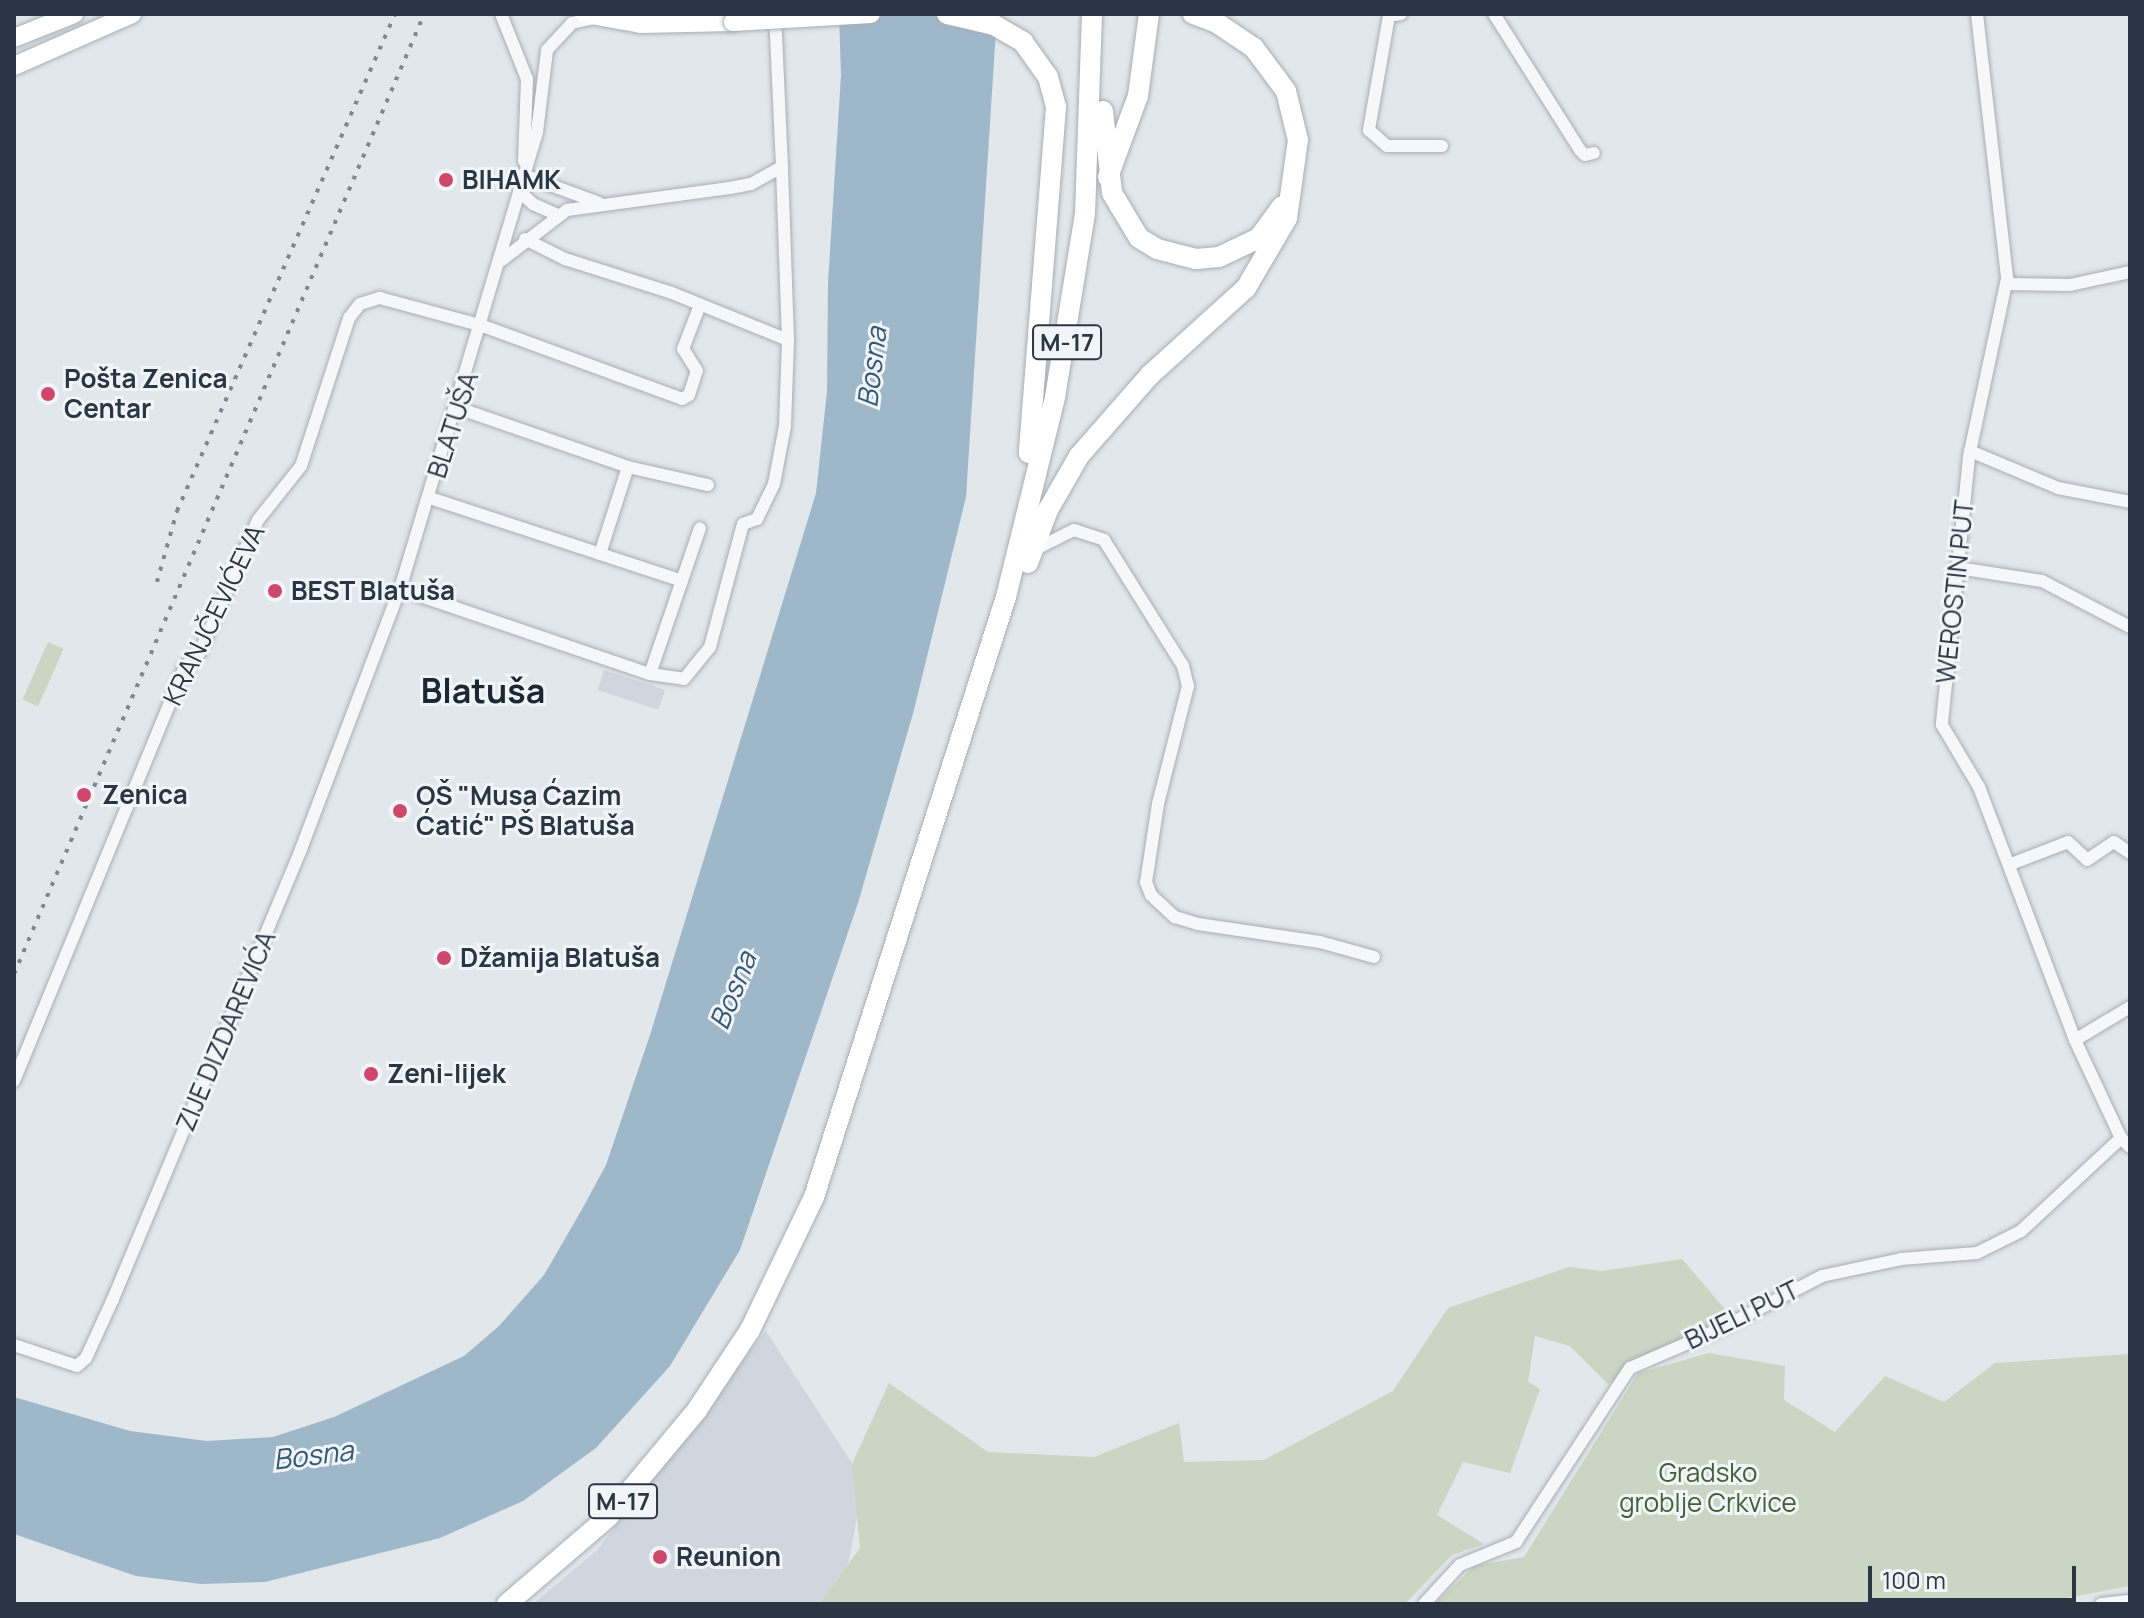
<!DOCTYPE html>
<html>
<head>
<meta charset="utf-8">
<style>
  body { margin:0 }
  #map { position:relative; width:2144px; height:1618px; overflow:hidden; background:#e2e7eb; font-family:Manrope,sans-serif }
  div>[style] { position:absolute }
  .built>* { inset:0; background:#d0d6dd; transform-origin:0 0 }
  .green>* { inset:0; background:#cad5c3; transform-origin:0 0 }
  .water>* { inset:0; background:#9eb8ca }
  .roads { filter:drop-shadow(0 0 2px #a7aeb5) drop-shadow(0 0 2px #a7aeb5) }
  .minor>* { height:12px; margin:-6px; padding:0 6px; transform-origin:6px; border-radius:6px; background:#f5f7f9 }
  .secondary>* { height:18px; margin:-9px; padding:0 9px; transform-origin:9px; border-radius:9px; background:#fff }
  .trunk>* { height:20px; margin:-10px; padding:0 10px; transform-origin:10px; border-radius:10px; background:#fff }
  .rail>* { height:4px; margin-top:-2px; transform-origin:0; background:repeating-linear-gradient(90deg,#7c8894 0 4px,transparent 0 12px) }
  .bridges { filter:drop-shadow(0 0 2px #a7aeb5) drop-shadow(0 0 2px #a7aeb5) }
  .secondary-bridge>* { height:18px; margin:-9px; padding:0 9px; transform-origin:9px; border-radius:9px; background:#fff }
  .dots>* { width:22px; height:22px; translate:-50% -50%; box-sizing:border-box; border:4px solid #f2f5f8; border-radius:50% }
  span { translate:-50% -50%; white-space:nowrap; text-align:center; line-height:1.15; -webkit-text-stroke:6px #f2f5f8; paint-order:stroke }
  .shield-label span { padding:2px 6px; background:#f2f5f8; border:2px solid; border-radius:6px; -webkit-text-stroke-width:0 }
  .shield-label { font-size:24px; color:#2a3643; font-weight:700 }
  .poi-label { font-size:26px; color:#2a3643; font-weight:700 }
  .left { translate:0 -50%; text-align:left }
  .street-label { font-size:26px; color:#2a3643 }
  .park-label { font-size:26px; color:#435f37 }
  .water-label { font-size:28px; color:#345977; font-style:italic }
  .district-label { font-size:34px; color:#1c2734; font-weight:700 }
  .frame { position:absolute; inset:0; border:16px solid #2a3643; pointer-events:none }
  .scale { position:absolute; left:1868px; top:1566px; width:208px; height:36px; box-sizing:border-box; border:4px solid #2a3643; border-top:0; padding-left:10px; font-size:24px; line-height:28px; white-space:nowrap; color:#2a3643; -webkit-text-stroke:6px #f2f5f8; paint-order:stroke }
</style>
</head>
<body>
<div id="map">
  <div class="built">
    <i style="left:604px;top:670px;width:64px;height:21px;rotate:18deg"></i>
    <i style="clip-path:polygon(766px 1331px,864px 1482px,848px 1564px,819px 1604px,533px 1604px,597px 1550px)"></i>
  </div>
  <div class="green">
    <i style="left:48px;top:642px;width:17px;height:63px;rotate:24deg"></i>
    <i style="clip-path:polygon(1682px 1259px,1730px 1315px,1608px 1384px,1570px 1346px,1535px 1336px,1528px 1382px,1540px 1389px,1510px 1473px,1463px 1462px,1437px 1515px,1484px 1544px,1452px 1555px,1405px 1604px,819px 1604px,860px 1548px,852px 1464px,889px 1383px,988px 1452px,1094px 1457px,1179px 1423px,1184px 1462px,1264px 1460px,1393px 1391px,1448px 1308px,1569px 1267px,1602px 1271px)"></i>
    <i style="clip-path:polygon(1709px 1353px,1785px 1366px,1784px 1400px,1835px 1432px,1885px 1376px,1944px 1402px,1995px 1363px,2130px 1354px,2130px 1586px,2033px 1604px,1435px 1604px,1474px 1566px,1524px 1557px,1638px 1373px)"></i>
  </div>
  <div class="water">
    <i style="clip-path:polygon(839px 14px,997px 14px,966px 497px,914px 710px,858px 903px,740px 1250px,670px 1366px,596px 1448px,523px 1501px,440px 1538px,265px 1582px,201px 1584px,136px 1576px,14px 1534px,14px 1397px,130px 1431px,207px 1441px,273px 1437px,334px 1417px,464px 1356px,499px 1326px,544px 1275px,581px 1211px,606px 1165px,650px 1035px,816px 493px,827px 391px,828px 283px,841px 75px)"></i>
  </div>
  <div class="roads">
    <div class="minor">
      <i style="left:501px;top:14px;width:70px;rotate:68.2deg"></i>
      <i style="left:527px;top:79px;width:82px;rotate:92.1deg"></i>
      <i style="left:1401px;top:14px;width:12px;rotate:171deg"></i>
      <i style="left:1389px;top:16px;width:116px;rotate:100deg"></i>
      <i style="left:1369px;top:130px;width:24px;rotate:42deg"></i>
      <i style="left:1387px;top:146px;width:55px"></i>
      <i style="left:1494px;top:14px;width:161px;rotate:57.7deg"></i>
      <i style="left:1580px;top:150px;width:7px;rotate:45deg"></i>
      <i style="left:1585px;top:155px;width:9px;rotate:-13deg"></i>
      <i style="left:1977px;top:14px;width:267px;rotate:83.5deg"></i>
      <i style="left:2007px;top:279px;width:182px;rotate:102.1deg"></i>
      <i style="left:1969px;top:457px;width:269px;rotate:95.8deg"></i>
      <i style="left:1942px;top:725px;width:72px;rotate:59.2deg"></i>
      <i style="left:1979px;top:787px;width:271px;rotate:69.2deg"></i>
      <i style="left:2075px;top:1040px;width:108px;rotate:64.9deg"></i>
      <i style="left:523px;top:175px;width:81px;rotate:20.2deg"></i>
      <i style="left:519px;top:191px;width:19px;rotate:43deg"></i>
      <i style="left:533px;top:204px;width:27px;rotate:24deg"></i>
      <i style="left:525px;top:239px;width:45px;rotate:26.6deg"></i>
      <i style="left:565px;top:259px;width:112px;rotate:17.6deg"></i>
      <i style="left:672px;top:293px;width:125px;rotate:22.1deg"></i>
      <i style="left:788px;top:340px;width:173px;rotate:-92deg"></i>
      <i style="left:502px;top:260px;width:82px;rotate:-37.6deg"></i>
      <i style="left:567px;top:210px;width:164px;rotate:-7.7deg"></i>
      <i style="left:730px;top:188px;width:21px;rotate:-11deg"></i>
      <i style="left:751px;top:184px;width:35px;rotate:-29deg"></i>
      <i style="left:782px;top:167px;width:153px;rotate:-92.6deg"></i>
      <i style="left:2006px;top:284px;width:64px;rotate:0.9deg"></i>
      <i style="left:2070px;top:285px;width:61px;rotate:-12.2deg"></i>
      <i style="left:458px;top:408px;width:180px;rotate:19.1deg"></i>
      <i style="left:628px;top:467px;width:82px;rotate:12.7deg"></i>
      <i style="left:1970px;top:451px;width:95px;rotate:22.8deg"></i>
      <i style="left:2058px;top:488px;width:73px;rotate:11deg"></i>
      <i style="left:430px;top:498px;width:265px;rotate:18.2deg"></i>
      <i style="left:1036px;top:549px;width:42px;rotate:-26.6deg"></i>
      <i style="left:1074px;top:530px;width:32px;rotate:18deg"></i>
      <i style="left:1104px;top:540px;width:149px;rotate:57.9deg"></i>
      <i style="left:1183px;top:666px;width:21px;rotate:76deg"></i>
      <i style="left:1188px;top:686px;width:122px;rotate:104.3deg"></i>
      <i style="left:1158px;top:804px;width:79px;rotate:98.7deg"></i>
      <i style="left:1146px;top:882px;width:14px;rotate:69deg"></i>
      <i style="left:1151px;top:895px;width:33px;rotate:43deg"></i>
      <i style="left:1175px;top:917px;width:24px;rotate:17deg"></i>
      <i style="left:1198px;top:924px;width:123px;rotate:8.4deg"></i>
      <i style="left:1320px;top:942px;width:56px;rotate:15.5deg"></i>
      <i style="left:600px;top:554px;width:91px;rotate:-72.2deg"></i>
      <i style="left:1958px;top:568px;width:85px;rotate:8.8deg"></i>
      <i style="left:2042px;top:581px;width:99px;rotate:27.6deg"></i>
      <i style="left:400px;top:589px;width:264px;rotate:18.8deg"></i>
      <i style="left:650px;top:674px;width:34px;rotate:8deg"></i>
      <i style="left:684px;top:679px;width:41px;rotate:-50.9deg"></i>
      <i style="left:710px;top:647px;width:127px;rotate:-75deg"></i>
      <i style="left:743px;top:524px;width:15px;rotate:-20deg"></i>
      <i style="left:757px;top:519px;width:39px;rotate:-64deg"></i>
      <i style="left:774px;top:484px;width:59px;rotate:-79.3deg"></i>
      <i style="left:785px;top:426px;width:86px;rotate:-88deg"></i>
      <i style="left:650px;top:674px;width:154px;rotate:-71.1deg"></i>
      <i style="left:2011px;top:864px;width:61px;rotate:-21.1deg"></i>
      <i style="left:2068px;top:842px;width:26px;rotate:43deg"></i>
      <i style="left:2087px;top:860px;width:32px;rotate:-34deg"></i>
      <i style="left:2114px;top:842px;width:19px;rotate:35deg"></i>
      <i style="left:2075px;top:1040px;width:64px;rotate:-31deg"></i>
      <i style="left:14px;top:1081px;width:448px;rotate:-67.6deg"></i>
      <i style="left:185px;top:667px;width:21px;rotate:-45deg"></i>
      <i style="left:200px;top:652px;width:144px;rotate:-66.3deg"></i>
      <i style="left:258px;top:520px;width:69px;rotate:-51.5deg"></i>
      <i style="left:301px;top:466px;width:156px;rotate:-72deg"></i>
      <i style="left:349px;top:318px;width:18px;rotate:-52deg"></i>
      <i style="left:360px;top:304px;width:21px;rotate:-17deg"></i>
      <i style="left:380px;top:298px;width:107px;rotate:15.2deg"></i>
      <i style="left:483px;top:326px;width:212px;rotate:20.1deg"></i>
      <i style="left:682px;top:399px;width:8px;rotate:-30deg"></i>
      <i style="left:689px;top:395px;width:25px;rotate:-72deg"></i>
      <i style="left:697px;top:371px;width:26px;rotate:-122deg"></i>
      <i style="left:683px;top:349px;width:47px;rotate:-68.9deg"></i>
      <i style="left:14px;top:1345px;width:66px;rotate:18.4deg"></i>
      <i style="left:77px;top:1366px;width:12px;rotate:-42deg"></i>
      <i style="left:86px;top:1358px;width:65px;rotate:-65.4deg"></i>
      <i style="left:113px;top:1299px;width:488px;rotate:-67.3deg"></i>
      <i style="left:301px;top:849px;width:278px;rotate:-69.2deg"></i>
      <i style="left:400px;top:589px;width:477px;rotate:-73.3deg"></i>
      <i style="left:537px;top:132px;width:83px;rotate:-83deg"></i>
      <i style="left:547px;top:50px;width:37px;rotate:-47deg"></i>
      <i style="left:572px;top:23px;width:23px;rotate:-13deg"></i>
      <i style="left:1424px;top:1604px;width:53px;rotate:-47.3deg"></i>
      <i style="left:1460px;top:1565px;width:61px;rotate:-22.3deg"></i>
      <i style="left:1516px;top:1542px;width:208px;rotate:-56.8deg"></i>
      <i style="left:1630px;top:1368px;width:96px;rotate:-23.4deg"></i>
      <i style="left:1718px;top:1330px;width:117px;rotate:-27.4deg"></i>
      <i style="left:1822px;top:1276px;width:81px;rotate:-12.1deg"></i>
      <i style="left:1901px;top:1259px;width:76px;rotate:-4.5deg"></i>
      <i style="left:1977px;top:1253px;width:49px;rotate:-26.6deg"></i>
      <i style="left:2021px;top:1231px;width:137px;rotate:-42.9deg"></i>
      <i style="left:2121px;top:1138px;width:13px;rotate:45deg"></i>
      <i style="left:2101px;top:1604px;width:29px;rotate:-6deg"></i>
    </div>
    <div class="secondary">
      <i style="left:585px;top:14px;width:57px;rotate:10.1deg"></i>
      <i style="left:641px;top:24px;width:92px;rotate:-1.2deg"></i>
      <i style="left:14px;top:38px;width:65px;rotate:-21.8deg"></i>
      <i style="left:14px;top:66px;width:129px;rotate:-23.8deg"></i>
    </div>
    <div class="trunk">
      <i style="left:947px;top:14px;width:48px;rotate:13.2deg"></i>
      <i style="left:994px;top:25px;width:34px;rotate:30deg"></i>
      <i style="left:1023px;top:42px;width:43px;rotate:54.5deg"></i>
      <i style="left:1048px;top:77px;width:31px;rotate:75deg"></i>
      <i style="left:1056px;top:107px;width:347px;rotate:94.5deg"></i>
      <i style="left:1103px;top:111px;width:82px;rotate:83.7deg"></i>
      <i style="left:1112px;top:193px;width:52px;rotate:59deg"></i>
      <i style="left:1139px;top:238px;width:21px;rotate:31deg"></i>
      <i style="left:1157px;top:249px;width:40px;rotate:14.4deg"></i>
      <i style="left:1196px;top:259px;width:23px;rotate:-5deg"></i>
      <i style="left:1219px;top:257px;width:44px;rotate:-25.4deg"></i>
      <i style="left:1259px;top:238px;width:39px;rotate:-54deg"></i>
      <i style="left:1108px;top:177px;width:86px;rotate:-69.7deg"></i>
      <i style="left:1138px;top:96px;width:83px;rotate:-82.4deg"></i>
      <i style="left:1028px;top:563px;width:57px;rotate:-69.3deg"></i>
      <i style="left:1048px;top:510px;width:62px;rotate:-60.1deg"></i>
      <i style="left:1079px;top:456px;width:108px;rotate:-48.8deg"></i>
      <i style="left:1150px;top:375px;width:130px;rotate:-42.2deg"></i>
      <i style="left:1246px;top:288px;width:81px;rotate:-59.6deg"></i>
      <i style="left:1287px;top:218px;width:79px;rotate:-82deg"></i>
      <i style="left:1298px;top:140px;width:50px;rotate:-103.8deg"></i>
      <i style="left:1286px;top:91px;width:54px;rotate:-126.7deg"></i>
      <i style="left:1254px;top:48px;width:45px;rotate:-146deg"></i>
      <i style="left:1217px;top:23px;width:26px;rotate:-159deg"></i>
      <i style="left:507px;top:1604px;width:133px;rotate:-40.7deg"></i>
      <i style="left:608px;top:1517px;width:139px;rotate:-50.2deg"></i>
      <i style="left:697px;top:1410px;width:96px;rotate:-56.5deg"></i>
      <i style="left:750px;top:1330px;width:148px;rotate:-64.3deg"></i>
      <i style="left:814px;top:1197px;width:630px;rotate:-72.26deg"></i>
      <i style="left:1006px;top:597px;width:206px;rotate:-76.2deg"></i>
      <i style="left:1055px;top:397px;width:185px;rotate:-80.7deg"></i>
      <i style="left:1085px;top:214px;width:200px;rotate:-88deg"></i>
    </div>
  </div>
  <div class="rail">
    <i style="left:157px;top:582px;width:74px;rotate:-74.3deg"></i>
    <i style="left:177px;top:511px;width:543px;rotate:-66.32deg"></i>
    <i style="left:14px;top:974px;width:1044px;rotate:-66.87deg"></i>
  </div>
  <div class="bridges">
    <div class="secondary-bridge">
      <i style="left:733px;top:22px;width:138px;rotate:-3.3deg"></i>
    </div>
  </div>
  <div class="dots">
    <i style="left:446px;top:180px;background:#cf486b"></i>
    <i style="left:48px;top:394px;background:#cf486b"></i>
    <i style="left:275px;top:591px;background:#cf486b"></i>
    <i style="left:84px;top:795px;background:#cf486b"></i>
    <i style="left:400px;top:811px;background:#cf486b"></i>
    <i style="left:444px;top:958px;background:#cf486b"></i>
    <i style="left:371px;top:1074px;background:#cf486b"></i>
    <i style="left:660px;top:1557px;background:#cf486b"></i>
  </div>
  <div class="shield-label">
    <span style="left:1067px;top:342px">M-17</span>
    <span style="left:623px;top:1501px">M-17</span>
  </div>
  <div class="poi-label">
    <span class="left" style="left:462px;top:180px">BIHAMK</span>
    <span class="left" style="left:64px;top:394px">Pošta Zenica<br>Centar</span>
    <span class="left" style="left:291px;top:591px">BEST Blatuša</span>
    <span class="left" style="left:102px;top:795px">Zenica</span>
    <span class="left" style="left:416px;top:811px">OŠ "Musa Ćazim<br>Ćatić" PŠ Blatuša</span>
    <span class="left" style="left:460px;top:958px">Džamija Blatuša</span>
    <span class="left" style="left:387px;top:1074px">Zeni-lijek</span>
    <span class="left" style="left:676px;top:1557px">Reunion</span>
  </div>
  <div class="street-label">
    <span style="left:453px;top:425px;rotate:-72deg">BLATUŠA</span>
    <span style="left:1955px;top:592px;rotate:-84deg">WEROSTIN PUT</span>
    <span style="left:214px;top:615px;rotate:-64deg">KRANJČEVIĆEVA</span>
    <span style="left:226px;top:1031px;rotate:-67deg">ZIJE DIZDAREVIĆA</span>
    <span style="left:1742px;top:1315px;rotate:-26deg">BIJELI PUT</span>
  </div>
  <div class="park-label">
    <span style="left:1708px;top:1488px">Gradsko<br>groblje Crkvice</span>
  </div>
  <div class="water-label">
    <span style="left:871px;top:367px;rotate:-83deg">Bosna</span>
    <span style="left:732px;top:990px;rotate:-68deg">Bosna</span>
    <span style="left:313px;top:1454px;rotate:-7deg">Bosna</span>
  </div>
  <div class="district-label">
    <span style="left:483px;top:691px">Blatuša</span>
  </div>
  <div class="frame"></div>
  <div class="scale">100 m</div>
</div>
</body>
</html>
